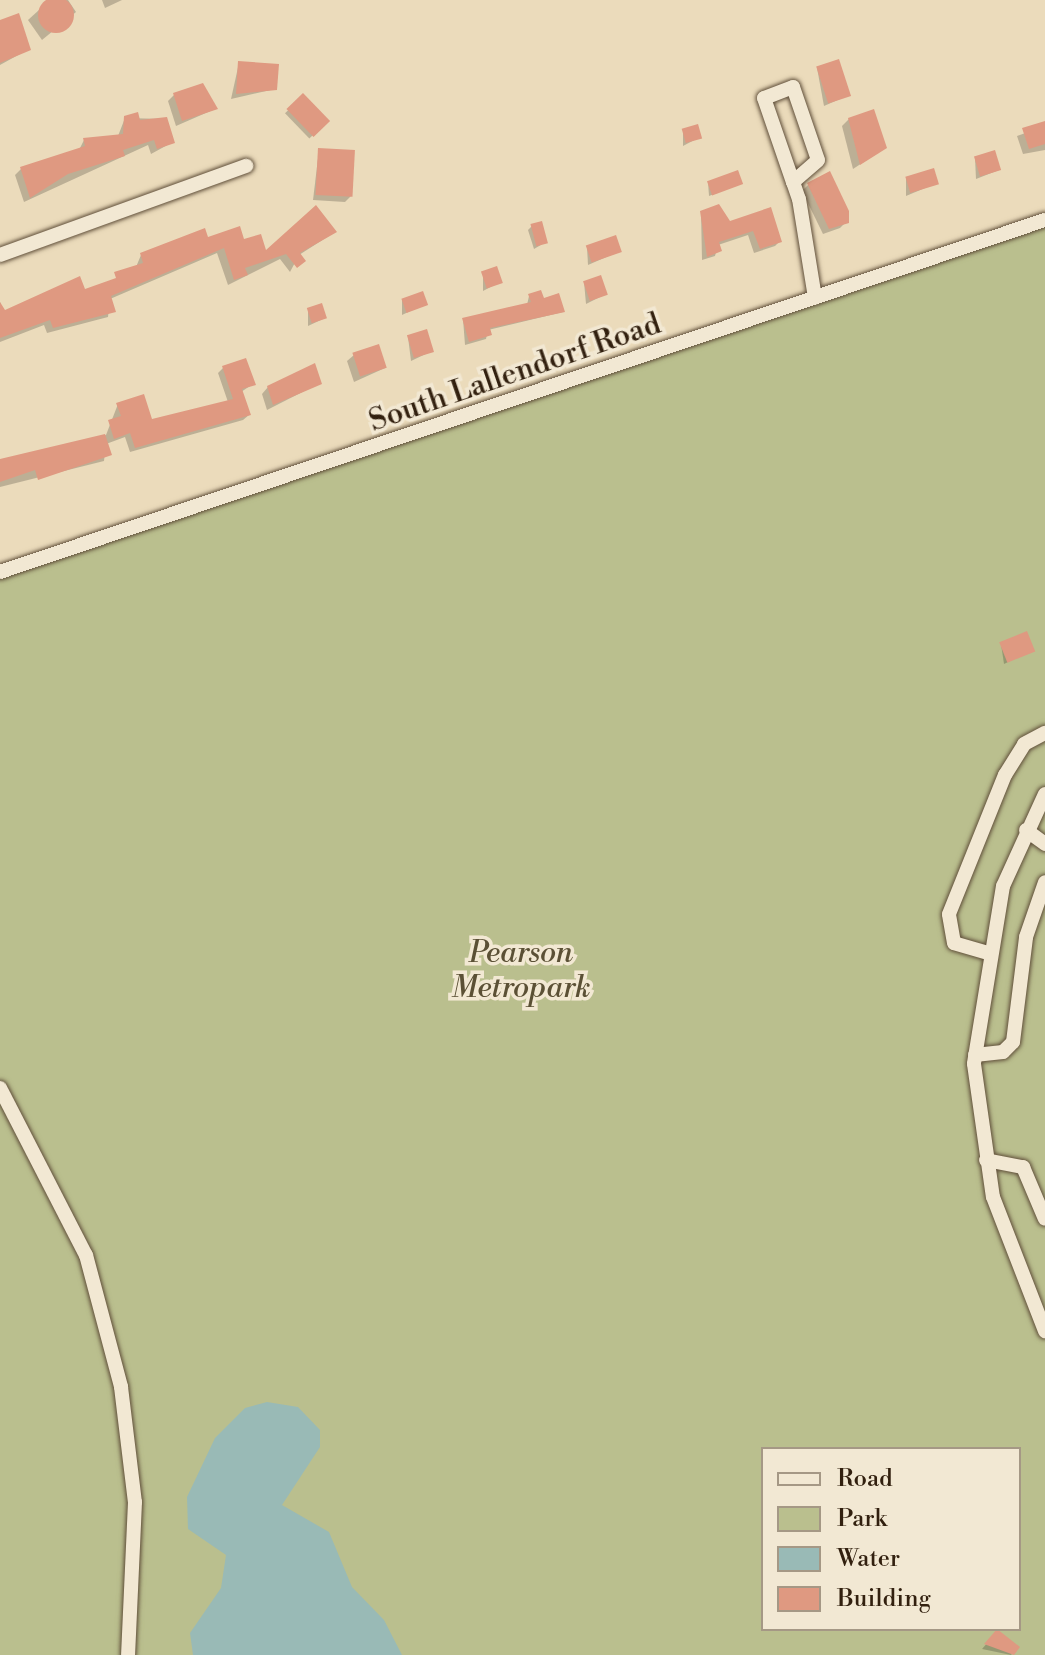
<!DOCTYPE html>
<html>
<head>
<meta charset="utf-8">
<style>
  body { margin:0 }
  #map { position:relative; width:1045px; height:1655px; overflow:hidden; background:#ebdbbb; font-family:"Libre Bodoni",serif }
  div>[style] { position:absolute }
  .green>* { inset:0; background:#babf8e }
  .water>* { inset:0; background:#99bab6 }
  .shadow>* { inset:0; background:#0003; transform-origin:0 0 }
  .building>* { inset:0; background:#df9981; transform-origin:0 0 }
  .round { border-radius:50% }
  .roads { filter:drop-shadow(0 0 2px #604f3a) drop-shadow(0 0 2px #604f3a) }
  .minor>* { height:14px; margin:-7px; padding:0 7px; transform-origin:7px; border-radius:7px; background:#f2e8d3 }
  span { translate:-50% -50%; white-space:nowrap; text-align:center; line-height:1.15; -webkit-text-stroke:7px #f2e8d3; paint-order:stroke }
  .street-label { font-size:30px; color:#32200f }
  .park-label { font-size:30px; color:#5b5035; font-style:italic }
  .legend { position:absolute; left:761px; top:1447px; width:260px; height:184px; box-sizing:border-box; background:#f2e8d3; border:2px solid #a59885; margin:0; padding:10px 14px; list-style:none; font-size:24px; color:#32200f }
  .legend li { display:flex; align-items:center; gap:16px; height:40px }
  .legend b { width:40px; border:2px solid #a59885 }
</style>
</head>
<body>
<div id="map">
  <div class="green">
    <i style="clip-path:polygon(evenodd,1045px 220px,1045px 1655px,0 1655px,0 572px,1045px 220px,763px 1449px,1019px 1449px,1019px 1629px,763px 1629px,763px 1449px)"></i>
  </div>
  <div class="water">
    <i style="clip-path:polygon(267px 1402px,298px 1407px,320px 1430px,320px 1447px,282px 1505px,329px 1532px,352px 1587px,384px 1620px,402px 1655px,193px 1655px,190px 1633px,221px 1588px,226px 1555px,188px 1529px,187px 1497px,215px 1438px,245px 1408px)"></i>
  </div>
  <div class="shadow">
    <i style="clip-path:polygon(50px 0,68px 0,76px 12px,42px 40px,28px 20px)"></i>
    <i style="clip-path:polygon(102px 0,122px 0,105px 8px)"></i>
    <i style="clip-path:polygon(0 22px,29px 49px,0 65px)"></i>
    <i style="clip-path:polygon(239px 63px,275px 89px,231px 99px)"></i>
    <i style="clip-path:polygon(817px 68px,849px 95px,824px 106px)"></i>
    <i style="clip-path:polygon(174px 95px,215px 109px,176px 126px,168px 101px)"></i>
    <i style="left:303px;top:96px;width:35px;height:25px;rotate:46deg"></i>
    <i style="clip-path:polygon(125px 118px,165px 119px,173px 142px,151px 154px,148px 145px,24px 202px,15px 175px,21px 169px,79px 150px,84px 140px,118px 136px)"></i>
    <i style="clip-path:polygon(849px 119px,885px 148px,853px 169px,842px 126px)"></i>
    <i style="clip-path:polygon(1045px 126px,1045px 150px,1023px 154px,1017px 136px)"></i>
    <i style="clip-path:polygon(683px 131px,700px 137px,683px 146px)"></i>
    <i style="clip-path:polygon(319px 150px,352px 195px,345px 202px,313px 200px)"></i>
    <i style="clip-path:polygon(975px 158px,999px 170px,976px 179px)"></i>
    <i style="clip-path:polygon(906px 179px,937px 183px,906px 196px)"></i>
    <i style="clip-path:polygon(708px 182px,740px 184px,709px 196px)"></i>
    <i style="clip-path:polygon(809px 184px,846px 222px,840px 228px,823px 234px,802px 191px)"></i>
    <i style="clip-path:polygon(769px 210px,780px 241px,775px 246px,754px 253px,748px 235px,718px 245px,715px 256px,702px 260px,701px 212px,730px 223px)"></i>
    <i style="clip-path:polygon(532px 226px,546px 242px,534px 249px,528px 230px)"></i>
    <i style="clip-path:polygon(335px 232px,299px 255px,290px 272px,280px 259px,228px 285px,217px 253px,110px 299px,108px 317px,47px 333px,44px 325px,0 342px,0 302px,4px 313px,110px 283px,136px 267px,141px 255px,207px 239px,243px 242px,265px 254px)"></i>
    <i style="clip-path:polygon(587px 247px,620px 251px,588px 265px)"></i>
    <i style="clip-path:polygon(483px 273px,500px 282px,483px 291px)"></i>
    <i style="clip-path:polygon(584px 282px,606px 294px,586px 304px)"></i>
    <i style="clip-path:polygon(529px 296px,563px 312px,488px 330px,486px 339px,465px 345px,463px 319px,527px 305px)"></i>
    <i style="clip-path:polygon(402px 300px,425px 304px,402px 315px)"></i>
    <i style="clip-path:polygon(308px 310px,325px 318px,308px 326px)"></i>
    <i style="clip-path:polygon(408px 337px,432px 351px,411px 361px)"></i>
    <i style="clip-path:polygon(354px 355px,385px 368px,354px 382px,347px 361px)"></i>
    <i style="clip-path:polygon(223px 368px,253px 384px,241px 392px,249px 415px,243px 420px,130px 452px,125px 437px,106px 444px,104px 461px,0 487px,0 462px,106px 435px,118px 404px,151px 421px,228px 402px,218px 373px)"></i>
    <i style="clip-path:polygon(320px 383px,267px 410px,262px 394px,268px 387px)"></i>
    <i style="clip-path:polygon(1001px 644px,1033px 650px,1004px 664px)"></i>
    <i style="clip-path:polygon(994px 1635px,1017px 1647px,1011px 1655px,982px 1649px)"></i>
  </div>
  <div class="building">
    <i class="round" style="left:38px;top:-3px;width:36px;height:36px"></i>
    <i style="clip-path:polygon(19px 13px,31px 50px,0 63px,0 20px)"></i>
    <i style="left:839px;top:59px;width:39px;height:24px;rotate:72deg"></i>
    <i style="clip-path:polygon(238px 61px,279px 64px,277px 90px,236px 94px)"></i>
    <i style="clip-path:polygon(203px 83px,218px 109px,182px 121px,173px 93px)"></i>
    <i style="left:303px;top:93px;width:39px;height:23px;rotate:46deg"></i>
    <i style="clip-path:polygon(874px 109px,887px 148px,860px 165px,848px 118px)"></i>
    <i style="clip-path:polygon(138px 112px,140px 120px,167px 117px,175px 143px,157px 149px,154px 140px,123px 150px,125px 156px,68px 174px,30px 198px,20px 167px,85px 146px,83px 138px,123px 134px,124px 116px)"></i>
    <i style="clip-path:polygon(1045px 121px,1045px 144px,1029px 149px,1022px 128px)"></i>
    <i style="left:698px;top:124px;width:15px;height:17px;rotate:74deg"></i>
    <i style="left:318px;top:148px;width:37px;height:47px;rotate:3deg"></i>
    <i style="left:995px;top:150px;width:21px;height:22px;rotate:73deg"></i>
    <i style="left:934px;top:168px;width:17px;height:30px;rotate:73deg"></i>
    <i style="left:738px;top:170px;width:15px;height:33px;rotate:70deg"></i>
    <i style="clip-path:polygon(830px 171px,849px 211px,849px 223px,829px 229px,807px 183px)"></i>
    <i style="clip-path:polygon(719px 204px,730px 221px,771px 207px,782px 242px,760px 249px,753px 231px,719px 242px,722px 251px,707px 257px,700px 211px)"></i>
    <i style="clip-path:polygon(316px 205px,337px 232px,300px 253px,306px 261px,297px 268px,286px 254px,245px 268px,248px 275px,234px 280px,224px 248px,111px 296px,116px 312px,53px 328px,50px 320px,0 338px,0 302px,5px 310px,80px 276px,85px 289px,116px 278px,114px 272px,143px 263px,140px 253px,205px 228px,208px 237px,240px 226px,244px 239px,261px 234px,266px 250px)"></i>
    <i style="left:542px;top:221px;width:23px;height:12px;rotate:75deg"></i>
    <i style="left:616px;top:235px;width:18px;height:32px;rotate:71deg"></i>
    <i style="left:497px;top:266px;width:18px;height:17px;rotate:71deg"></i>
    <i style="left:601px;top:275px;width:21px;height:19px;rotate:71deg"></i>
    <i style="clip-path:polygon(541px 290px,544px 298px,559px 293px,565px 312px,490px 328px,492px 335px,469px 342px,462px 318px,531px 302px,528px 294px)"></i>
    <i style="left:423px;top:291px;width:15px;height:23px;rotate:70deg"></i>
    <i style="left:322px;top:303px;width:16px;height:16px;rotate:72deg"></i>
    <i style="left:427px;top:329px;width:24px;height:21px;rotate:73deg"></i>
    <i style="left:379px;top:344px;width:25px;height:28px;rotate:72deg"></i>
    <i style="clip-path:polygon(246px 358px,256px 385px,242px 389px,251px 415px,135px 448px,130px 433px,114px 439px,108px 420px,121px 416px,116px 403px,144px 394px,152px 419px,233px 399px,222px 366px)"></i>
    <i style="clip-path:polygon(315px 363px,322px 384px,273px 405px,267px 386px)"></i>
    <i style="clip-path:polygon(105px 434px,112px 455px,38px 480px,35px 470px,0 482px,0 459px)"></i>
    <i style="left:1027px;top:631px;width:22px;height:30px;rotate:68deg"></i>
    <i style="clip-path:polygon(997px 1629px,1020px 1647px,1014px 1655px,984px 1644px)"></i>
  </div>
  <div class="roads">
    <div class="minor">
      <i style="left:793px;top:182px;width:33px;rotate:-41deg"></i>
      <i style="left:818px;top:160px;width:77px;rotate:-108.9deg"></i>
      <i style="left:793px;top:87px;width:31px;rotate:159deg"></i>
      <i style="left:764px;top:98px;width:89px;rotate:71deg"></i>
      <i style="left:793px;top:182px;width:18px;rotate:71deg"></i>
      <i style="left:799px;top:199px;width:100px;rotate:80.8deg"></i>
      <i style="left:0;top:255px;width:262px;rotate:-19.9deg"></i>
      <i style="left:0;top:572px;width:1103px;rotate:-18.62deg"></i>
      <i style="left:1045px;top:794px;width:101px;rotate:114.5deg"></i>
      <i style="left:1003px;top:886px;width:180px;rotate:99.3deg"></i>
      <i style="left:974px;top:1064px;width:134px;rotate:81.9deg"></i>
      <i style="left:993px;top:1197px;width:144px;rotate:68.8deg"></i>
      <i style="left:1026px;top:830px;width:24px;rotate:36deg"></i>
      <i style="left:988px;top:953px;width:35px;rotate:-164deg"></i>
      <i style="left:954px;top:943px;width:29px;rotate:-100deg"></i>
      <i style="left:949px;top:914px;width:150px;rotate:-68.1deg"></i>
      <i style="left:1005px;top:775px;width:36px;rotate:-58deg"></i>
      <i style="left:1024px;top:744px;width:24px;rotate:-28deg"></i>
      <i style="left:975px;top:1055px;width:28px;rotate:-6deg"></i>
      <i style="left:1003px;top:1052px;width:14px;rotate:-45deg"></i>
      <i style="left:1013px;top:1042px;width:106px;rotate:-82.9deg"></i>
      <i style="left:1026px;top:937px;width:58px;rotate:-70.9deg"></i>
      <i style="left:0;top:1088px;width:188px;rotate:62.8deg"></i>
      <i style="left:86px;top:1255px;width:137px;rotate:75.1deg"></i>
      <i style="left:121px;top:1387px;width:116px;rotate:83.1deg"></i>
      <i style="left:135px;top:1502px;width:153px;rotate:92.6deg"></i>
      <i style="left:986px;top:1160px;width:38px;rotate:11deg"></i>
      <i style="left:1023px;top:1167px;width:56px;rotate:67.1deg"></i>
    </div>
  </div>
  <div class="street-label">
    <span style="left:515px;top:373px;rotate:-19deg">South Lallendorf Road</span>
  </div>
  <div class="park-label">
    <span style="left:521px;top:970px">Pearson<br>Metropark</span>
  </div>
  <ul class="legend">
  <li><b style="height:10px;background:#f2e8d3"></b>Road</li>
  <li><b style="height:22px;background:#babf8e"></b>Park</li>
  <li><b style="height:22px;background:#99bab6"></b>Water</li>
  <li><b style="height:22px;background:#df9981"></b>Building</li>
  </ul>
</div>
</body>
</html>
